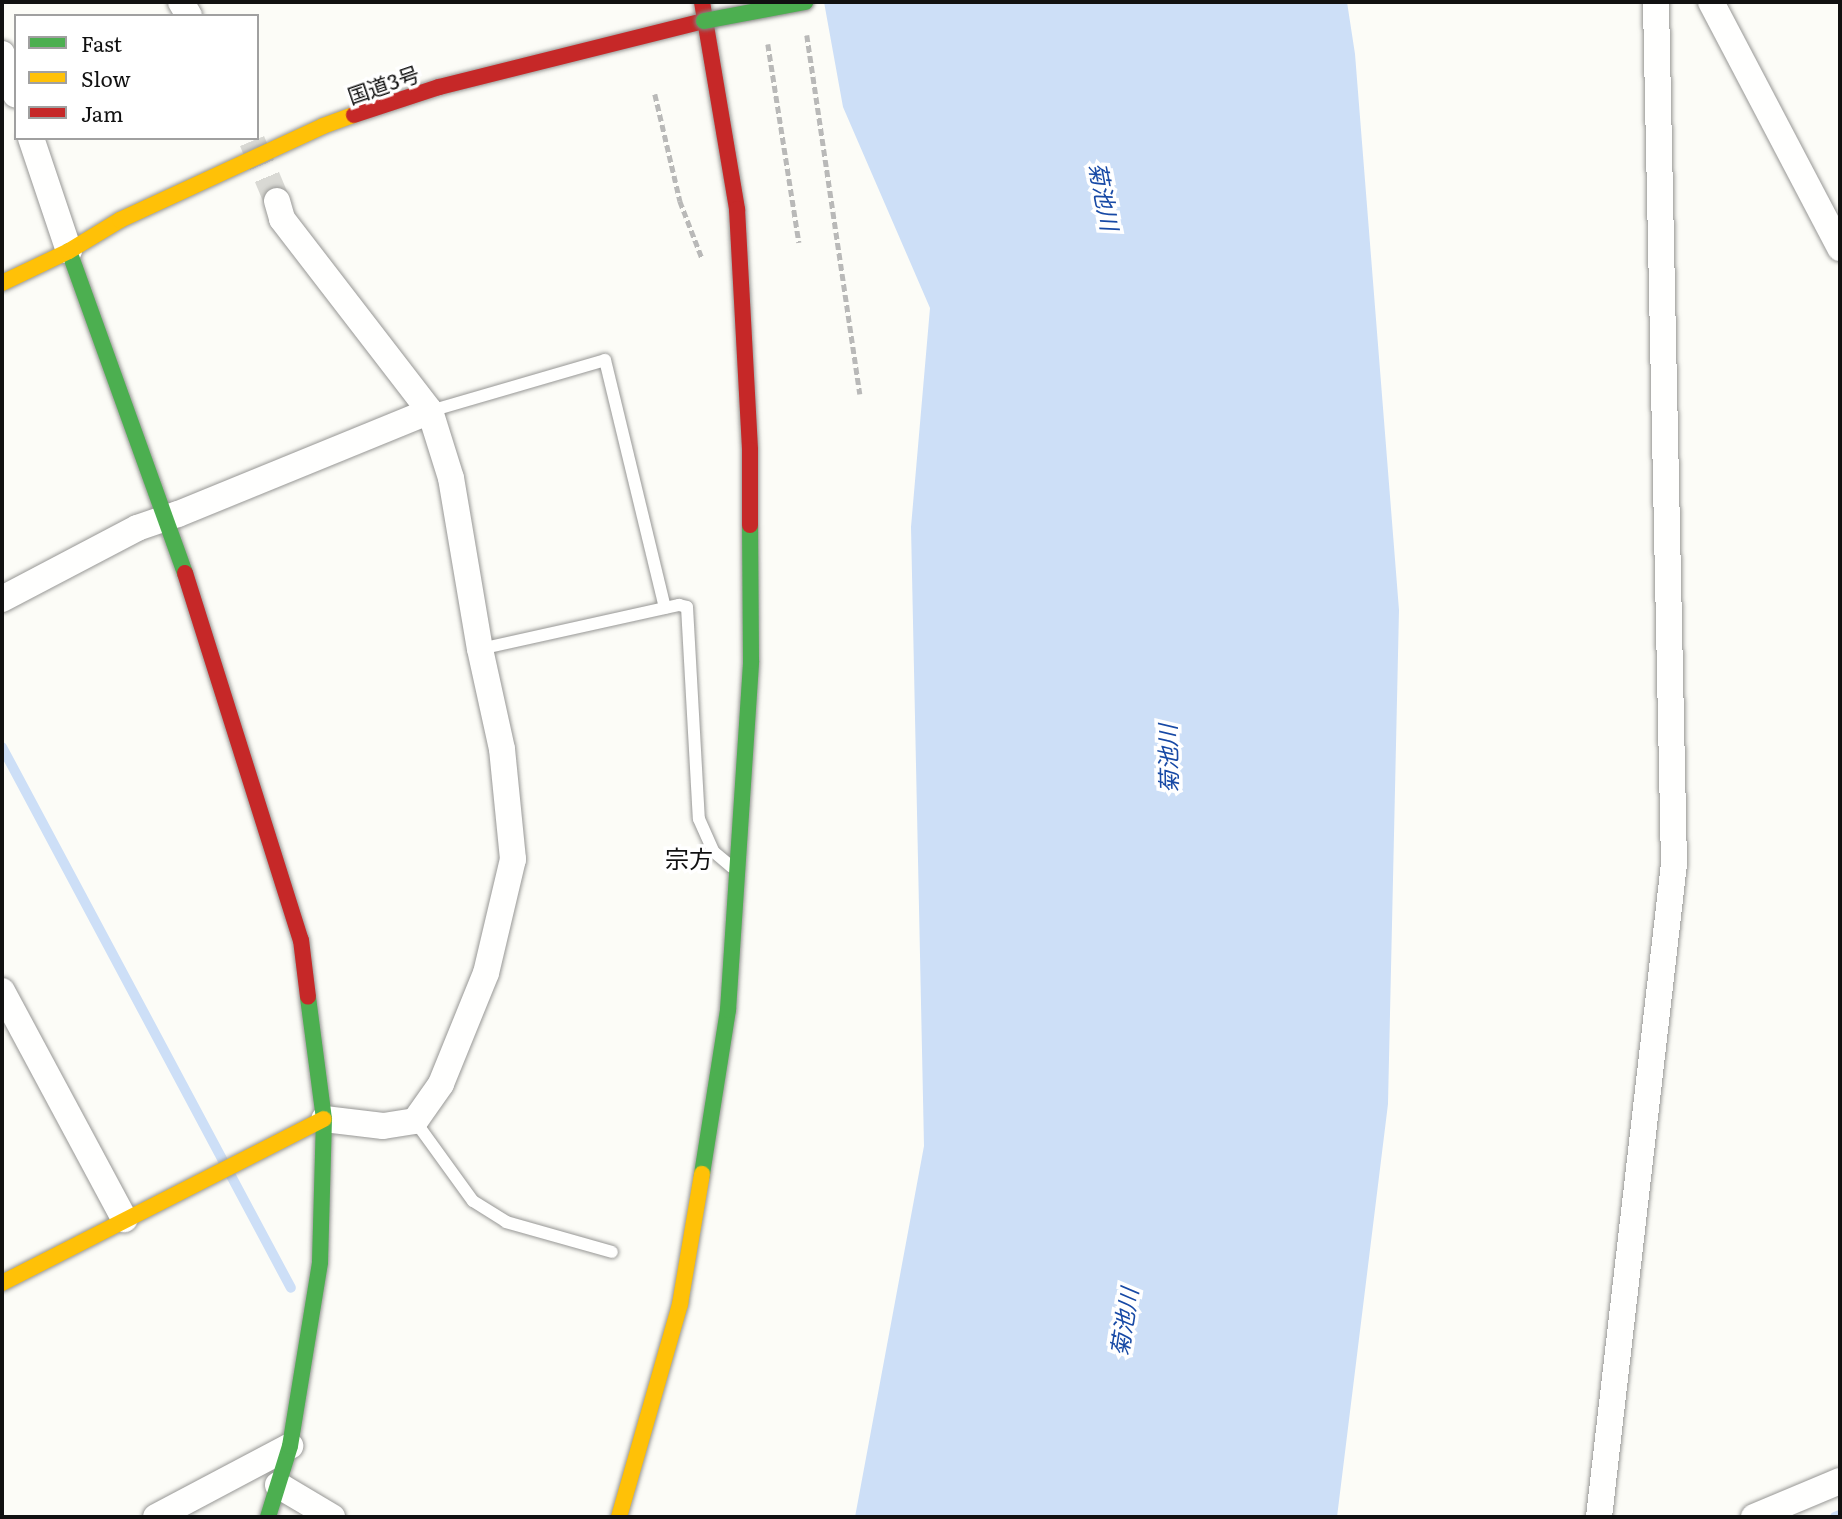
<!DOCTYPE html>
<html>
<head>
<meta charset="utf-8">
<style>
  body { margin:0 }
  #map { position:relative; width:1842px; height:1519px; overflow:hidden; background:#fcfcf7; font-family:Literata,"Noto Sans JP",serif }
  div>[style] { position:absolute }
  .water>* { inset:0; background:#cddff7 }
  .stream>* { height:10px; margin:-5px; padding:0 5px; transform-origin:5px; border-radius:5px; background:#cddff7 }
  .street-tunnel>* { height:26px; margin-top:-13px; transform-origin:0; background:repeating-linear-gradient(90deg,#d9d9d4 0 26px,transparent 0 39px) }
  .path>* { height:4.5px; margin-top:-2.25px; transform-origin:0; background:repeating-linear-gradient(90deg,#b9b9b8 0 7px,transparent 0 10.5px) }
  .roads { filter:drop-shadow(0 0 2px #979795) drop-shadow(0 0 2px #979795) }
  .lane>* { height:12px; margin:-6px; padding:0 6px; transform-origin:6px; border-radius:6px; background:#fffffe }
  .street>* { height:26px; margin:-13px; padding:0 13px; transform-origin:13px; border-radius:13px; background:#fffffe }
  .fast>* { height:16px; margin:-8px; padding:0 8px; transform-origin:8px; border-radius:8px; background:#4caf50 }
  .slow>* { height:16px; margin:-8px; padding:0 8px; transform-origin:8px; border-radius:8px; background:#ffc107 }
  .jam>* { height:16px; margin:-8px; padding:0 8px; transform-origin:8px; border-radius:8px; background:#c62828 }
  .bridges { filter:drop-shadow(0 0 2px #848482) drop-shadow(0 0 2px #848482) }
  .fast-bridge>* { height:16px; margin:-8px; padding:0 8px; transform-origin:8px; border-radius:8px; background:#4caf50 }
  span { translate:-50% -50%; white-space:nowrap; text-align:center; line-height:1.15; -webkit-text-stroke:7px #fff; paint-order:stroke }
  .street-label { font-size:21px; color:#111 }
  .water-label { font-size:23px; color:#1749a5; font-style:italic }
  .quarter-label { font-size:24px; color:#111 }
  .frame { position:absolute; inset:0; border:4px solid #111; pointer-events:none }
  .legend { position:absolute; left:14px; top:14px; width:245px; height:126px; box-sizing:border-box; background:#fff; border:2px solid #a0a0a0; margin:0; padding:9px 12px; list-style:none; font-size:21px; color:#111 }
  .legend li { display:flex; align-items:center; gap:14px; height:35px }
  .legend b { width:35px; border:2px solid #a0a0a0 }
</style>
</head>
<body>
<div id="map">
  <div class="water">
    <i style="clip-path:polygon(824px 2px,1347px 2px,1355px 54px,1399px 610px,1388px 1104px,1337px 1517px,855px 1517px,924px 1146px,911px 527px,930px 308px,843px 107px)"></i>
  </div>
  <div class="stream">
    <i style="left:2px;top:747px;width:613px;rotate:61.89deg"></i>
    <i style="left:1835px;top:1517px;width:5px;rotate:-22deg"></i>
  </div>
  <div class="street-tunnel">
    <i style="left:252px;top:141px;width:65px;rotate:67.4deg"></i>
  </div>
  <div class="path">
    <i style="left:807px;top:35px;width:363px;rotate:81.6deg"></i>
    <i style="left:768px;top:44px;width:201px;rotate:81.1deg"></i>
    <i style="left:655px;top:94px;width:110px;rotate:76.8deg"></i>
    <i style="left:680px;top:201px;width:61px;rotate:68.9deg"></i>
  </div>
  <div class="roads">
    <div class="lane">
      <i style="left:430px;top:411px;width:182px;rotate:-16.2deg"></i>
      <i style="left:605px;top:360px;width:255px;rotate:76.4deg"></i>
      <i style="left:480px;top:649px;width:204px;rotate:-12.5deg"></i>
      <i style="left:679px;top:605px;width:8px;rotate:14deg"></i>
      <i style="left:687px;top:607px;width:212px;rotate:86.8deg"></i>
      <i style="left:699px;top:819px;width:36px;rotate:66deg"></i>
      <i style="left:714px;top:852px;width:23px;rotate:40deg"></i>
      <i style="left:415px;top:1121px;width:99px;rotate:54.1deg"></i>
      <i style="left:473px;top:1201px;width:39px;rotate:32deg"></i>
      <i style="left:506px;top:1222px;width:110px;rotate:15.8deg"></i>
    </div>
    <div class="street">
      <i style="left:181px;top:2px;width:16px;rotate:60deg"></i>
      <i style="left:1711px;top:2px;width:278px;rotate:62.3deg"></i>
      <i style="left:2px;top:54px;width:43px;rotate:71.1deg"></i>
      <i style="left:31px;top:138px;width:119px;rotate:71.4deg"></i>
      <i style="left:277px;top:201px;width:19px;rotate:74deg"></i>
      <i style="left:282px;top:219px;width:242px;rotate:52.4deg"></i>
      <i style="left:430px;top:411px;width:70px;rotate:72.6deg"></i>
      <i style="left:451px;top:478px;width:173px;rotate:80.4deg"></i>
      <i style="left:480px;top:649px;width:102px;rotate:77.6deg"></i>
      <i style="left:502px;top:749px;width:111px;rotate:84.3deg"></i>
      <i style="left:513px;top:859px;width:117px;rotate:103.3deg"></i>
      <i style="left:486px;top:973px;width:120px;rotate:112.1deg"></i>
      <i style="left:441px;top:1084px;width:45px;rotate:125.1deg"></i>
      <i style="left:415px;top:1121px;width:32px;rotate:171deg"></i>
      <i style="left:383px;top:1126px;width:59px;rotate:-173.2deg"></i>
      <i style="left:2px;top:599px;width:153px;rotate:-27.7deg"></i>
      <i style="left:137px;top:528px;width:43px;rotate:-18.9deg"></i>
      <i style="left:178px;top:514px;width:272px;rotate:-22.2deg"></i>
      <i style="left:2px;top:991px;width:259px;rotate:61.8deg"></i>
      <i style="left:278px;top:1485px;width:63px;rotate:30.7deg"></i>
      <i style="left:156px;top:1517px;width:152px;rotate:-27.9deg"></i>
      <i style="left:1599px;top:1517px;width:657px;rotate:-83.45deg"></i>
      <i style="left:1674px;top:864px;width:862px;rotate:-91.2deg"></i>
      <i style="left:1754px;top:1517px;width:93px;rotate:-22.7deg"></i>
    </div>
    <div class="fast">
      <i style="left:69px;top:251px;width:342px;rotate:70.2deg"></i>
      <i style="left:702px;top:1174px;width:166px;rotate:-81deg"></i>
      <i style="left:728px;top:1010px;width:350px;rotate:-86.2deg"></i>
      <i style="left:751px;top:661px;width:136px;rotate:-90.4deg"></i>
      <i style="left:268px;top:1517px;width:74px;rotate:-72.8deg"></i>
      <i style="left:290px;top:1446px;width:186px;rotate:-80.7deg"></i>
      <i style="left:320px;top:1262px;width:143px;rotate:-88.4deg"></i>
      <i style="left:324px;top:1119px;width:123px;rotate:-97.5deg"></i>
    </div>
    <div class="slow">
      <i style="left:2px;top:283px;width:74px;rotate:-25.5deg"></i>
      <i style="left:69px;top:251px;width:60px;rotate:-31.3deg"></i>
      <i style="left:120px;top:220px;width:224px;rotate:-24.8deg"></i>
      <i style="left:323px;top:126px;width:33px;rotate:-20deg"></i>
      <i style="left:2px;top:1283px;width:361px;rotate:-27deg"></i>
      <i style="left:619px;top:1517px;width:222px;rotate:-74deg"></i>
      <i style="left:680px;top:1304px;width:132px;rotate:-80.4deg"></i>
    </div>
    <div class="jam">
      <i style="left:702px;top:2px;width:210px;rotate:80.4deg"></i>
      <i style="left:737px;top:209px;width:241px;rotate:86.9deg"></i>
      <i style="left:750px;top:450px;width:75px;rotate:90deg"></i>
      <i style="left:354px;top:115px;width:89px;rotate:-18.2deg"></i>
      <i style="left:439px;top:87px;width:273px;rotate:-14deg"></i>
      <i style="left:185px;top:573px;width:385px;rotate:72.5deg"></i>
      <i style="left:301px;top:940px;width:57px;rotate:83deg"></i>
    </div>
  </div>
  <div class="bridges">
    <div class="fast-bridge">
      <i style="left:704px;top:21px;width:103px;rotate:-10.7deg"></i>
    </div>
  </div>
  <div class="street-label">
    <span style="left:383px;top:84px;rotate:-19deg">国道3号</span>
  </div>
  <div class="water-label">
    <span style="left:1105px;top:196px;rotate:79deg">菊池川</span>
    <span style="left:1167px;top:759px;rotate:-91deg">菊池川</span>
    <span style="left:1123px;top:1322px;rotate:-81deg">菊池川</span>
  </div>
  <div class="quarter-label">
    <span style="left:689px;top:858px">宗方</span>
  </div>
  <div class="frame"></div>
  <ul class="legend">
  <li><b style="height:9px;background:#4caf50"></b>Fast</li>
  <li><b style="height:9px;background:#ffc107"></b>Slow</li>
  <li><b style="height:9px;background:#c62828"></b>Jam</li>
  </ul>
</div>
</body>
</html>
